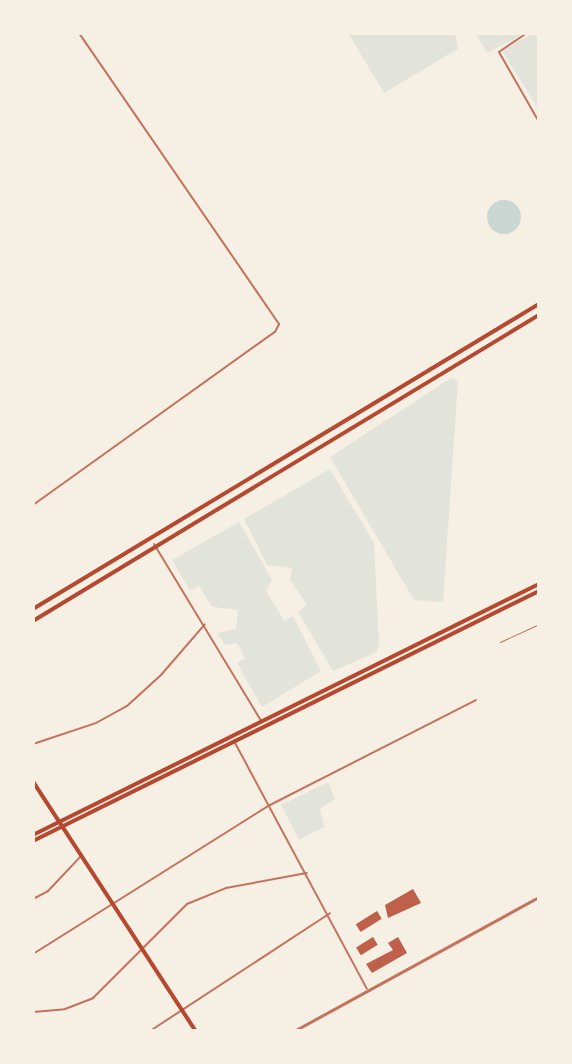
<!DOCTYPE html>
<html>
<head>
<meta charset="utf-8">
<style>
  body { margin:0 }
  #map { position:relative; width:572px; height:1064px; overflow:hidden; background:#f6efe4; font-family:"Noto Sans",sans-serif }
  div>[style] { position:absolute }
  .green>* { inset:0; background:#e2e4dc }
  .water>* { inset:0; background:#c9d6d2 }
  .round { border-radius:50% }
  .building>* { inset:0; background:#bf614a; transform-origin:0 0 }
  .service>* { height:1px; margin:-0.5px; padding:0 0.5px; transform-origin:0.5px; border-radius:0.5px; background:#c5725c }
  .minor>* { height:2px; margin:-1px; padding:0 1px; transform-origin:1px; border-radius:1px; background:#c5725c }
  .tertiary>* { height:2.5px; margin:-1.25px; padding:0 1.25px; transform-origin:1.25px; border-radius:1.25px; background:#c5725c }
  .primary>* { height:3.5px; margin:-1.75px; padding:0 1.75px; transform-origin:1.75px; border-radius:1.75px; background:#b5482f }
  span { translate:-50% -50%; white-space:nowrap; text-align:center; line-height:1.15; -webkit-text-stroke:7px #f6efe4; paint-order:stroke }
  .frame { position:absolute; inset:0; border:35px solid #f6efe4; pointer-events:none }
</style>
</head>
<body>
<div id="map">
  <div class="green">
    <i style="clip-path:polygon(348px 33px,455px 33px,458px 49px,384px 93px)"></i>
    <i style="clip-path:polygon(475px 33px,526px 33px,487px 53px)"></i>
    <i style="clip-path:polygon(533px 33px,539px 33px,539px 110px,502px 51px)"></i>
    <i style="clip-path:polygon(451px 378px,458px 381px,443px 602px,414px 600px,330px 457px)"></i>
    <i style="clip-path:polygon(330px 469px,374px 543px,379px 641px,377px 652px,333px 671px,298px 612px,307px 605px,290px 580px,292px 568px,267px 565px,244px 519px)"></i>
    <i style="clip-path:polygon(239px 522px,272px 580px,266px 591px,284px 621px,293px 616px,321px 671px,262px 707px,237px 663px,245px 658px,237px 643px,225px 645px,217px 633px,236px 629px,238px 610px,212px 607px,199px 586px,190px 591px,172px 560px)"></i>
    <i style="clip-path:polygon(328px 782px,335px 799px,320px 809px,324px 827px,299px 840px,281px 805px)"></i>
  </div>
  <div class="water">
    <i class="round" style="left:487px;top:200px;width:34px;height:34px"></i>
  </div>
  <div class="building">
    <i style="clip-path:polygon(413px 889px,421px 903px,388px 918px,385px 905px)"></i>
    <i style="left:377px;top:911px;width:9px;height:25px;rotate:58deg"></i>
    <i style="left:373px;top:937px;width:9px;height:20px;rotate:58deg"></i>
    <i style="clip-path:polygon(398px 937px,407px 953px,372px 973px,366px 964px,393px 950px,388px 943px)"></i>
  </div>
  <div class="service">
    <i style="left:500px;top:642px;width:43px;rotate:-24.8deg"></i>
  </div>
  <div class="minor">
    <i style="left:527px;top:33px;width:34px;rotate:146deg"></i>
    <i style="left:499px;top:52px;width:81px;rotate:60.3deg"></i>
    <i style="left:33px;top:505px;width:297px;rotate:-35.6deg"></i>
    <i style="left:275px;top:332px;width:9px;rotate:-63deg"></i>
    <i style="left:279px;top:324px;width:353px;rotate:-124.5deg"></i>
    <i style="left:154px;top:544px;width:207px;rotate:58.8deg"></i>
    <i style="left:234px;top:741px;width:281px;rotate:61.8deg"></i>
    <i style="left:33px;top:744px;width:66px;rotate:-18.4deg"></i>
    <i style="left:96px;top:723px;width:35px;rotate:-29deg"></i>
    <i style="left:127px;top:706px;width:46px;rotate:-42.4deg"></i>
    <i style="left:161px;top:675px;width:67px;rotate:-49.2deg"></i>
    <i style="left:33px;top:899px;width:17px;rotate:-28deg"></i>
    <i style="left:48px;top:891px;width:48px;rotate:-46.7deg"></i>
    <i style="left:33px;top:954px;width:280px;rotate:-32.2deg"></i>
    <i style="left:270px;top:805px;width:231px;rotate:-27deg"></i>
    <i style="left:33px;top:1012px;width:32px;rotate:-5deg"></i>
    <i style="left:65px;top:1009px;width:30px;rotate:-21deg"></i>
    <i style="left:93px;top:998px;width:133px;rotate:-45deg"></i>
    <i style="left:187px;top:904px;width:42px;rotate:-22.3deg"></i>
    <i style="left:226px;top:888px;width:82px;rotate:-10.5deg"></i>
    <i style="left:150px;top:1031px;width:215px;rotate:-33.2deg"></i>
  </div>
  <div class="tertiary">
    <i style="left:294px;top:1031px;width:279px;rotate:-28.7deg"></i>
  </div>
  <div class="primary">
    <i style="left:33px;top:609px;width:591px;rotate:-31.08deg"></i>
    <i style="left:33px;top:621px;width:591px;rotate:-31.16deg"></i>
    <i style="left:33px;top:781px;width:298px;rotate:56.9deg"></i>
    <i style="left:33px;top:835px;width:565px;rotate:-26.38deg"></i>
    <i style="left:33px;top:841px;width:564px;rotate:-26.29deg"></i>
  </div>
  <div class="frame"></div>
</div>
</body>
</html>
